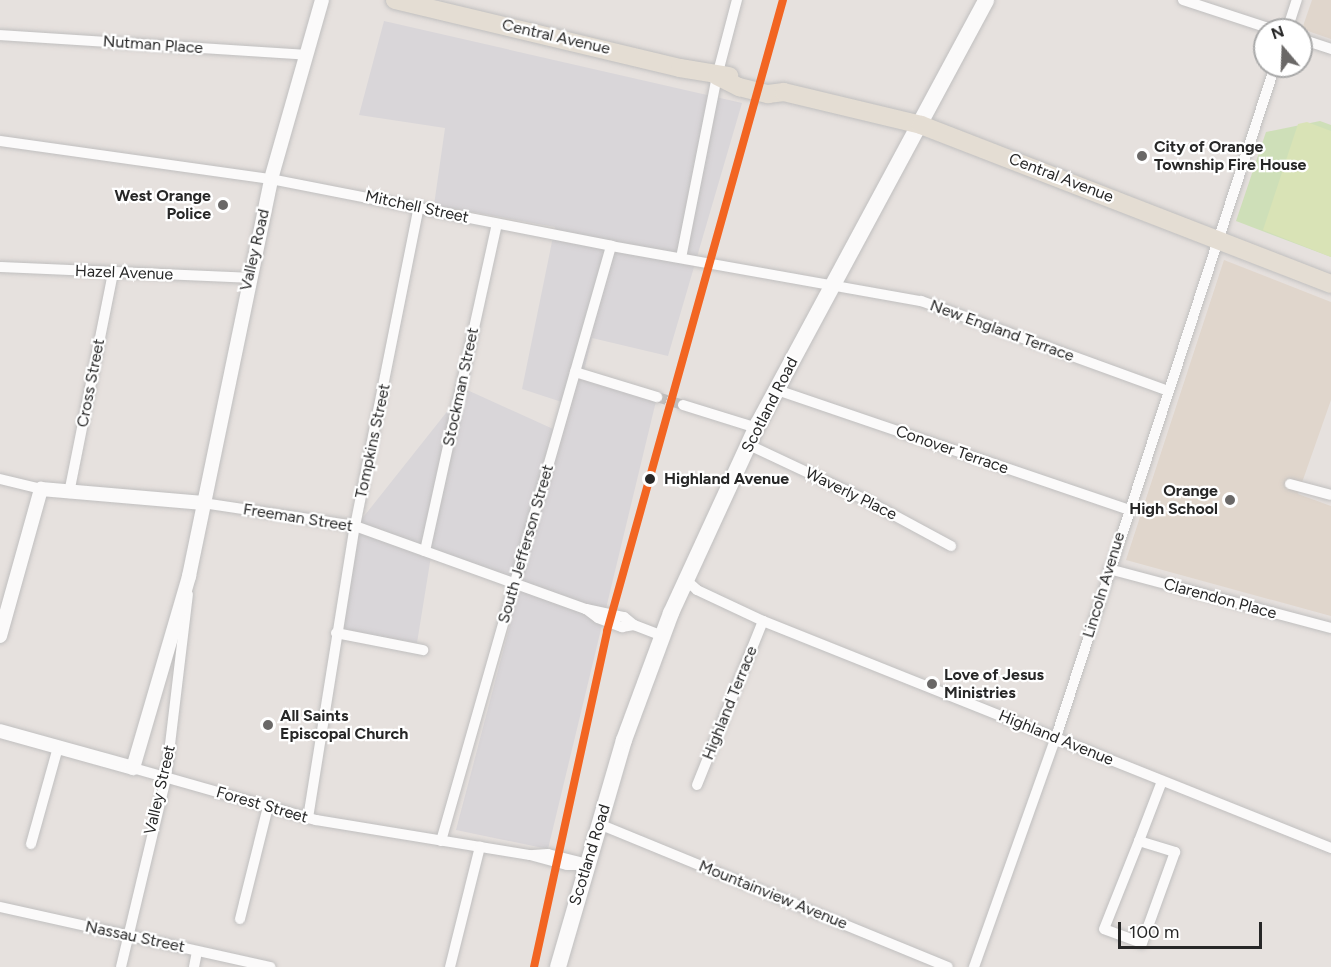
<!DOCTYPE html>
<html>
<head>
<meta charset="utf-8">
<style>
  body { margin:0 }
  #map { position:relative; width:1331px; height:967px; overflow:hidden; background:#e6e1de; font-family:Figtree,sans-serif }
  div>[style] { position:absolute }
  .industrial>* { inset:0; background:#d9d6d9 }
  .education>* { inset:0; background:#e0d6cc }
  .green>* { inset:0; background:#cedfb8 }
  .pitch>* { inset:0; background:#d9e3b6 }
  .minor-tunnel>* { height:10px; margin-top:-5px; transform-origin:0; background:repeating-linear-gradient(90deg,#c0bcb9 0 10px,transparent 0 15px) }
  .roads { filter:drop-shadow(0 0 2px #c0bfbf) drop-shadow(0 0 2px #c0bfbf) }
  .minor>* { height:10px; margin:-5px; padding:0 5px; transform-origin:5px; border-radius:5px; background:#fbfafa }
  .tertiary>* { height:14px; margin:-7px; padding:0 7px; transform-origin:7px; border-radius:7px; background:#fbfafa }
  .secondary>* { height:16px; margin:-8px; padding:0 8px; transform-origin:8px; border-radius:8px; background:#fbfafa }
  .primary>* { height:18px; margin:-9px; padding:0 9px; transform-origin:9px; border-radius:9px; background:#e4ddd3 }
  .rail-1>* { height:8px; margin:-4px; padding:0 4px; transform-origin:4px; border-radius:4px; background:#f26522 }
  .dots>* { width:16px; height:16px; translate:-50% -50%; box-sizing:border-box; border:3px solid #fff; border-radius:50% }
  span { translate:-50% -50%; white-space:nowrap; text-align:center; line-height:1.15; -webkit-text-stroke:4.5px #fff; paint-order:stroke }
  .street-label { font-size:16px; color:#272727 }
  .poi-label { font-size:16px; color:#272727; font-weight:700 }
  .left { translate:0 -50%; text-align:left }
  .right { translate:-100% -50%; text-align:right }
  .stop-label { font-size:16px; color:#272727; font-weight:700 }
  .north { position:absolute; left:1253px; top:18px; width:60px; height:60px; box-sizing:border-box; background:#fff; border:2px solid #a9a9a9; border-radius:50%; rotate:341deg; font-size:16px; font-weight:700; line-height:24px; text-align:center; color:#272727 }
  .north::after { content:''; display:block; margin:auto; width:21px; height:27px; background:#6a6867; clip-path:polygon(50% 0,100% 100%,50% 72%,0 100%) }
  .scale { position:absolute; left:1118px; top:922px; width:144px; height:27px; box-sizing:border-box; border:3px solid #272727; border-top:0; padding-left:8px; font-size:18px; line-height:21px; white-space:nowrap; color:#272727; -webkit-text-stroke:4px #fff; paint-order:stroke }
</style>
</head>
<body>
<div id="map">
  <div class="industrial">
    <i style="clip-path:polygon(384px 21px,742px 103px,668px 356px,592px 338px,583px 375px,657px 397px,548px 849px,456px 830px,521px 583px,432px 550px,417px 643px,342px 630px,361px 520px,465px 389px,562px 433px,571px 405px,522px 389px,555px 227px,434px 205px,445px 128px,359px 115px)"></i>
  </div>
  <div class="education">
    <i style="clip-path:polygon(1312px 0,1331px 0,1331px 39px,1302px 29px)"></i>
    <i style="clip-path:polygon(1224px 260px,1331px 302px,1331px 400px,1298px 494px,1331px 506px,1331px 616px,1126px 560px)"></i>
  </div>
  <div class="green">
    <i style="clip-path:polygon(1320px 121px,1331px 125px,1331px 257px,1236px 221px,1266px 132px)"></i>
  </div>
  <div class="pitch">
    <i style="clip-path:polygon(1307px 122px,1331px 131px,1331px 257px,1263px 230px,1298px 124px)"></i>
  </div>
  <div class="minor-tunnel">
    <i style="left:657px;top:397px;width:27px;rotate:17deg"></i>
  </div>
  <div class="roads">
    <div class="minor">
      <i style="left:1183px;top:0;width:97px;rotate:18.1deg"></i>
      <i style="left:1287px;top:30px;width:32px;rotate:-72deg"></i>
      <i style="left:0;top:35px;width:307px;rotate:3.7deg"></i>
      <i style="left:1301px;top:39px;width:32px;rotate:18deg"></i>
      <i style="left:0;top:141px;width:274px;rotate:8deg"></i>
      <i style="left:271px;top:179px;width:347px;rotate:11.1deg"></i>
      <i style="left:611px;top:246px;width:315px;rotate:10.1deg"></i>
      <i style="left:921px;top:301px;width:263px;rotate:20deg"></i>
      <i style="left:681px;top:258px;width:186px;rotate:-78.8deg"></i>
      <i style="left:717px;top:76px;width:79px;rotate:-75.3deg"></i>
      <i style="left:0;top:267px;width:249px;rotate:2.5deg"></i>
      <i style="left:575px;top:372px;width:86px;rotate:17deg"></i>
      <i style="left:777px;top:390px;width:370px;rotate:18.8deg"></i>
      <i style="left:683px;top:405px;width:77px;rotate:17.3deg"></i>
      <i style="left:749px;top:445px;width:127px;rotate:25.2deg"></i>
      <i style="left:864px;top:499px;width:99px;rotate:28.4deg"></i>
      <i style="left:0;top:479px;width:42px;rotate:13.7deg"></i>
      <i style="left:1290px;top:484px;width:42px;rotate:15deg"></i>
      <i style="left:69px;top:493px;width:224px;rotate:-78.7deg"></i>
      <i style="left:203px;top:503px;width:154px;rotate:8.6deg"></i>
      <i style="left:355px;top:526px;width:245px;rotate:19.8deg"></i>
      <i style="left:586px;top:609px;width:39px;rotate:12deg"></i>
      <i style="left:624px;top:617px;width:13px;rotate:39deg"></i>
      <i style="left:634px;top:625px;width:30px;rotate:21deg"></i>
      <i style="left:425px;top:551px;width:335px;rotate:-77.6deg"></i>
      <i style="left:1109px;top:569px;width:230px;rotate:14.9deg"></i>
      <i style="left:686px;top:580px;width:15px;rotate:42deg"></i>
      <i style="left:697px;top:590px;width:73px;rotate:25.2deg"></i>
      <i style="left:763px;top:621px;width:612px;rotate:21.78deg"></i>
      <i style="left:586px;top:609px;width:15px;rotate:37deg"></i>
      <i style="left:598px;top:618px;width:26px;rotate:21deg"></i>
      <i style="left:622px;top:627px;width:12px;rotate:-9deg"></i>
      <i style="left:336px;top:633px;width:89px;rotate:11.1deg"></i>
      <i style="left:133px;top:768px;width:190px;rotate:15.9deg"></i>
      <i style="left:316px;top:820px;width:217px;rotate:9.3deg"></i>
      <i style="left:530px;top:855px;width:38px;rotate:15deg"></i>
      <i style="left:567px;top:865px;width:20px"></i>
      <i style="left:697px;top:785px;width:177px;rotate:-68.1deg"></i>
      <i style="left:308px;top:818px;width:296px;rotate:-80.9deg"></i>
      <i style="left:355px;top:526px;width:326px;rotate:-78.7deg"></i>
      <i style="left:599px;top:824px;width:377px;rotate:22.3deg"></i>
      <i style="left:441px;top:841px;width:619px;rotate:-74.05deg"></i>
      <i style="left:1139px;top:841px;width:38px;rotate:17deg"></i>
      <i style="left:1175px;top:852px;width:97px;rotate:109.9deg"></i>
      <i style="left:1142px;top:943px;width:40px;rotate:-159.8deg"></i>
      <i style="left:1104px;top:929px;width:95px;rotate:-68.3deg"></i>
      <i style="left:1139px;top:841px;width:64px;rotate:-69deg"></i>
      <i style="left:31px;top:844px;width:101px;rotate:-74.4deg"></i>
      <i style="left:533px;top:855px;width:15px;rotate:-4deg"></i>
      <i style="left:548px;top:854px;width:33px;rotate:14deg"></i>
      <i style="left:0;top:907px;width:277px;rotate:12.5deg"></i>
      <i style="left:240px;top:919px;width:115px;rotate:-76deg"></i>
      <i style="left:121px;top:967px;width:194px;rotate:-76.6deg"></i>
      <i style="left:166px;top:778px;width:185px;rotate:-83.2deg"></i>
      <i style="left:194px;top:967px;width:16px;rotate:-79deg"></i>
      <i style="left:450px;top:967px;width:124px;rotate:-76deg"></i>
      <i style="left:974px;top:967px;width:251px;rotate:-70.4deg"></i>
      <i style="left:1058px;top:731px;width:700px;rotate:-71.93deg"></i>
    </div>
    <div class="tertiary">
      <i style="left:0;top:636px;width:153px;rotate:-74.4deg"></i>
      <i style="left:41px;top:489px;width:163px;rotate:4.9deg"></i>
      <i style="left:0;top:731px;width:138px;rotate:15.5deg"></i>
      <i style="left:133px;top:768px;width:200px;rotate:-73.7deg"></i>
      <i style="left:189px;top:576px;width:405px;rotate:-78.3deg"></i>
      <i style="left:271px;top:179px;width:186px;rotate:-74.1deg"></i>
    </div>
    <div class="secondary">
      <i style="left:558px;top:967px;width:236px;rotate:-73.8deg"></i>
      <i style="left:624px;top:740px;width:135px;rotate:-69.7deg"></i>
      <i style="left:671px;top:613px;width:208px;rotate:-65.3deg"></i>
      <i style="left:758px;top:424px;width:481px;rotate:-61.7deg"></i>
    </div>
    <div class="primary">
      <i style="left:395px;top:0;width:293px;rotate:13.4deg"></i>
      <i style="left:680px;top:68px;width:50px;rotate:9.3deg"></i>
      <i style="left:717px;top:76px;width:25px;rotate:27deg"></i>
      <i style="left:739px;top:87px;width:30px;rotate:14deg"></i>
      <i style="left:768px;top:94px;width:16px;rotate:-7deg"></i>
      <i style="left:784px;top:92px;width:141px;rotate:13.5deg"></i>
      <i style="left:921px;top:125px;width:440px;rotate:21.2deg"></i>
    </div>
  </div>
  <div class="rail-1">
    <i style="left:534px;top:967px;width:344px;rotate:-77.7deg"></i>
    <i style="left:607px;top:631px;width:655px;rotate:-74.42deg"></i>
  </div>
  <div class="dots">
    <i style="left:1142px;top:156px;background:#6a6867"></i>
    <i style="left:223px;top:205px;background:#6a6867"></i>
    <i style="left:650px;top:479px;background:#272727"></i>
    <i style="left:1230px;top:500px;background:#6a6867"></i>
    <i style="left:932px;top:684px;background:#6a6867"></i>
    <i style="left:268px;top:725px;background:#6a6867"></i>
  </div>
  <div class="street-label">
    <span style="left:556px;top:37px;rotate:13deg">Central Avenue</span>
    <span style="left:153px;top:45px;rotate:4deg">Nutman Place</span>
    <span style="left:1061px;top:178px;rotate:21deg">Central Avenue</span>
    <span style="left:417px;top:207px;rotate:12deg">Mitchell Street</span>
    <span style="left:255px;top:250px;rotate:-77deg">Valley Road</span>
    <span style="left:124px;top:273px;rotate:2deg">Hazel Avenue</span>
    <span style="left:1002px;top:331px;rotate:20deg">New England Terrace</span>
    <span style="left:91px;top:383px;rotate:-79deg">Cross Street</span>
    <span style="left:461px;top:387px;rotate:-78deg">Stockman Street</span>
    <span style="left:770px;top:405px;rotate:-63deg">Scotland Road</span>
    <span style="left:373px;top:441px;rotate:-78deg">Tompkins Street</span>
    <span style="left:952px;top:450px;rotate:19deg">Conover Terrace</span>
    <span style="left:851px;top:494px;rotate:26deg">Waverly Place</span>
    <span style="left:298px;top:518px;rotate:9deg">Freeman Street</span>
    <span style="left:526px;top:544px;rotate:-74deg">South Jefferson Street</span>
    <span style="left:1104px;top:585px;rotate:-73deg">Lincoln Avenue</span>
    <span style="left:1220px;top:599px;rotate:15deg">Clarendon Place</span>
    <span style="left:730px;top:703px;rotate:-68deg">Highland Terrace</span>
    <span style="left:1056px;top:738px;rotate:22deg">Highland Avenue</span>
    <span style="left:160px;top:790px;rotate:-77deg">Valley Street</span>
    <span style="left:262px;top:805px;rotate:16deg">Forest Street</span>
    <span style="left:590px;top:855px;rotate:-73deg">Scotland Road</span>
    <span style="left:773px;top:895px;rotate:22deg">Mountainview Avenue</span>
    <span style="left:135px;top:937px;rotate:12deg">Nassau Street</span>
  </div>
  <div class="poi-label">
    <span class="left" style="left:1154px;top:156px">City of Orange<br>Township Fire House</span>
    <span class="right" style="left:211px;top:205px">West Orange<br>Police</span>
    <span class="right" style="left:1218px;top:500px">Orange<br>High School</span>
    <span class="left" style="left:944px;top:684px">Love of Jesus<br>Ministries</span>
    <span class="left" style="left:280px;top:725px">All Saints<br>Episcopal Church</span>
  </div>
  <div class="stop-label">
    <span class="left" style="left:664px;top:479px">Highland Avenue</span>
  </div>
  <div class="north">N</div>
  <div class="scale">100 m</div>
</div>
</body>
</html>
